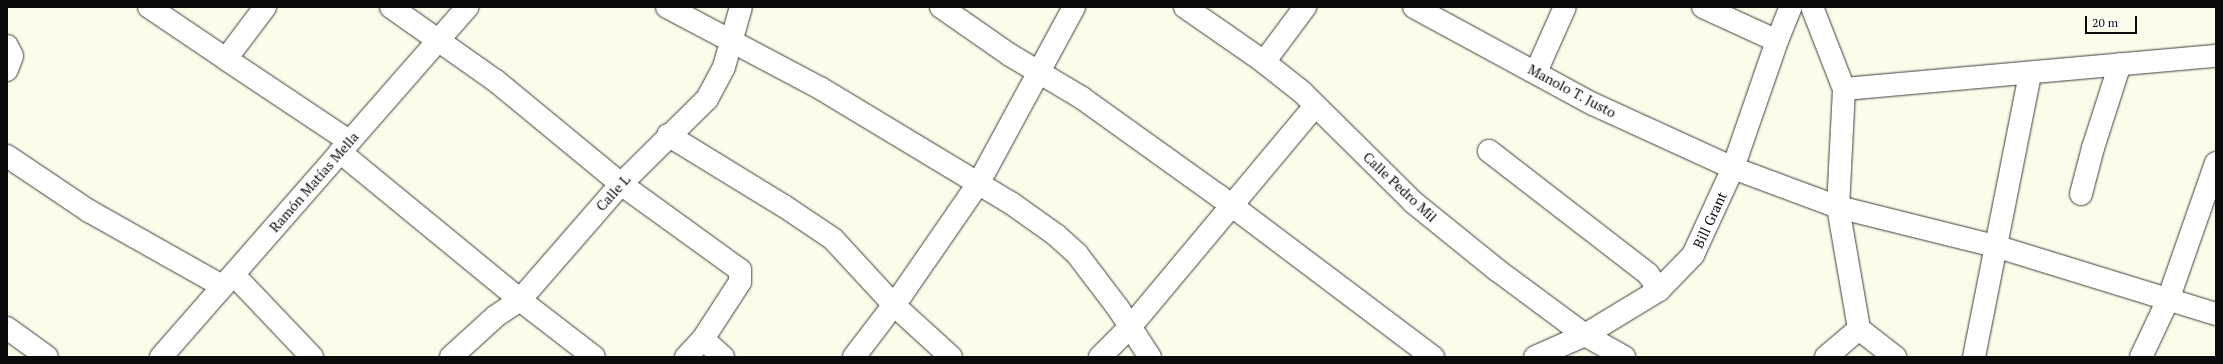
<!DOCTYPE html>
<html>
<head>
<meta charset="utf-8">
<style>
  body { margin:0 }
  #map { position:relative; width:2223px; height:364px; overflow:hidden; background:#fdfcea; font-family:"PT Serif",serif }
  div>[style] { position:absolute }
  .roads { filter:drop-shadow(0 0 1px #3d3d3d) drop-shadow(0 0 1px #3d3d3d) }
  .minor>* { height:22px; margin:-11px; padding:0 11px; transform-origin:11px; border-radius:11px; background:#fff }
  span { translate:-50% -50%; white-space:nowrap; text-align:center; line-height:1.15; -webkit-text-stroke:4px #fff; paint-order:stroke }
  .street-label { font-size:14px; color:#0a0a0a }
  .frame { position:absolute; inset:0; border:8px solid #0a0a0a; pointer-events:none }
  .scale { position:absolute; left:2085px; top:16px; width:52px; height:18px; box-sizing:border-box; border:2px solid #0a0a0a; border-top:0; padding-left:5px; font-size:12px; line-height:14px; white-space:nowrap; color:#0a0a0a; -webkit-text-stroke:3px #fff; paint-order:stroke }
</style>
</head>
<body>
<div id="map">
  <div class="roads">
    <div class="minor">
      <i style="left:149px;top:7px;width:93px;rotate:34deg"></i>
      <i style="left:226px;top:59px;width:65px;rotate:-53.1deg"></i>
      <i style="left:391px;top:7px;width:128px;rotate:35.2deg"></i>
      <i style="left:496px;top:81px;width:162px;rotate:39.5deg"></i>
      <i style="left:621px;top:184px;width:147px;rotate:35.9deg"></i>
      <i style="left:740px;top:270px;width:12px;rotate:90deg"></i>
      <i style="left:740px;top:282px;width:68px;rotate:123deg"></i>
      <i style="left:703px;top:339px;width:25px;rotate:133deg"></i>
      <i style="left:667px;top:7px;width:173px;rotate:27.9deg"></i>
      <i style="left:820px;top:88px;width:223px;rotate:31.1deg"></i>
      <i style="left:1011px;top:203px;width:55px;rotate:35.4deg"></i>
      <i style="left:1056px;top:235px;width:28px;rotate:42deg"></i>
      <i style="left:1077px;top:254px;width:68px;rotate:52.8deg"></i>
      <i style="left:1118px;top:308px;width:59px;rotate:56.9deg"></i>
      <i style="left:941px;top:7px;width:84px;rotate:34.8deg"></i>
      <i style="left:1010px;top:55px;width:84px;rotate:30.8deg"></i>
      <i style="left:1082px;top:98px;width:168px;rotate:35.6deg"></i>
      <i style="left:1219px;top:196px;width:268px;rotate:37deg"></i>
      <i style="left:1185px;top:7px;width:96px;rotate:34.8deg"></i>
      <i style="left:1264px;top:62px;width:48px;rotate:38.3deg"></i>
      <i style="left:1302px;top:92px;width:156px;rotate:44.7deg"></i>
      <i style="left:1413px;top:202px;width:108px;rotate:39deg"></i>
      <i style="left:1497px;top:270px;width:109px;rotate:36.5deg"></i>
      <i style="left:1585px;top:335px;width:45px;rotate:29.4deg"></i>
      <i style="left:1414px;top:7px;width:204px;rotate:28.5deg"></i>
      <i style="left:1593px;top:104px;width:154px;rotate:24.6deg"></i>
      <i style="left:1733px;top:168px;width:112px;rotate:20.4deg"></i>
      <i style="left:1838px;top:207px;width:162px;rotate:14deg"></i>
      <i style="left:1995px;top:246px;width:231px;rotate:17.1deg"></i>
      <i style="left:1703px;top:7px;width:81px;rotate:24.7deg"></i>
      <i style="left:1812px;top:7px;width:88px;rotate:68.7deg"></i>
      <i style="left:1844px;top:89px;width:118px;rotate:92.9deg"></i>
      <i style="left:1838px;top:207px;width:124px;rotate:80.2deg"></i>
      <i style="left:1859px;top:329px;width:46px;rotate:37.9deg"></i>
      <i style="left:7px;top:46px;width:11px;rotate:63deg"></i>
      <i style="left:12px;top:56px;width:15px;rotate:110deg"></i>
      <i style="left:226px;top:59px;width:148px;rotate:33.7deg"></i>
      <i style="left:1264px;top:62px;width:69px;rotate:-53.3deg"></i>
      <i style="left:1536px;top:72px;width:71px;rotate:-66deg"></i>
      <i style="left:1844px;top:89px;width:373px;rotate:-5.1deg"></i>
      <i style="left:668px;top:135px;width:136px;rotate:31.5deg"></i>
      <i style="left:784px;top:206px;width:59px;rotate:34deg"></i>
      <i style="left:833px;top:239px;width:90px;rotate:47.3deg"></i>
      <i style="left:894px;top:305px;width:77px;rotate:42.4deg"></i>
      <i style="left:1489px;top:151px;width:201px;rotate:37.7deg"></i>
      <i style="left:1648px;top:274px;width:19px;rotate:55deg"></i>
      <i style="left:340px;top:152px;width:233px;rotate:39.4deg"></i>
      <i style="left:520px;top:300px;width:93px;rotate:37.6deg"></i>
      <i style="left:7px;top:156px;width:99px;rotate:33.9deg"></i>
      <i style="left:89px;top:211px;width:153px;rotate:29.4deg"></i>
      <i style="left:2081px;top:194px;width:48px;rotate:-75.4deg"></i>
      <i style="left:2093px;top:148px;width:88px;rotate:-72.2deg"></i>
      <i style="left:234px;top:275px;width:113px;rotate:46.4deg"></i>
      <i style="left:7px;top:328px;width:49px;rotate:35.9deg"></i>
      <i style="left:703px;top:339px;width:27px;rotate:42deg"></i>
      <i style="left:161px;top:357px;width:465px;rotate:-48.8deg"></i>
      <i style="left:451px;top:357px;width:61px;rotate:-42.3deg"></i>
      <i style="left:496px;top:316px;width:29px;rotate:-34deg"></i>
      <i style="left:520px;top:300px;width:154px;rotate:-49deg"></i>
      <i style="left:621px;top:184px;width:121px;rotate:-44.7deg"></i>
      <i style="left:707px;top:99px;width:36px;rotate:-62deg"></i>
      <i style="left:724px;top:67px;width:62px;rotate:-74.2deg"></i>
      <i style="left:854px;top:357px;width:79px;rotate:-52.7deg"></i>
      <i style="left:902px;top:294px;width:134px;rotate:-55.4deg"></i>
      <i style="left:978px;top:184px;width:201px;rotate:-61.5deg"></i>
      <i style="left:1100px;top:357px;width:44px;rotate:-45deg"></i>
      <i style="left:1131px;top:326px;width:287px;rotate:-50.1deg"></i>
      <i style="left:1535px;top:357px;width:55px;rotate:-23.7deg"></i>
      <i style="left:1585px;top:335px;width:87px;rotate:-31.3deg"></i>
      <i style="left:1659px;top:290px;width:49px;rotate:-45.8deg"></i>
      <i style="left:1693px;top:255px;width:96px;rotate:-65.3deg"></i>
      <i style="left:1733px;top:168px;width:134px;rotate:-70.9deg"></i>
      <i style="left:1777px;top:41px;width:37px;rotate:-68deg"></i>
      <i style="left:1826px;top:357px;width:43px;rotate:-40.3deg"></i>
      <i style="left:1974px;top:357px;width:289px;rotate:-78.8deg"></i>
      <i style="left:2141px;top:357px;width:63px;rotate:-64.7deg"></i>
      <i style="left:2168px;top:300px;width:145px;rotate:-70.7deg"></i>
    </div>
  </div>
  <div class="street-label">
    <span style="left:1572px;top:91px;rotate:28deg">Manolo T. Justo</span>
    <span style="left:314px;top:182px;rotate:-49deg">Ramón Matías Mella</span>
    <span style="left:1400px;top:187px;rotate:43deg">Calle Pedro Mil</span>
    <span style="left:613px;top:193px;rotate:-48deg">Calle L</span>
    <span style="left:1710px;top:220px;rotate:-65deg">Bill Grant</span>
  </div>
  <div class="frame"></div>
  <div class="scale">20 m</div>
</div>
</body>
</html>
